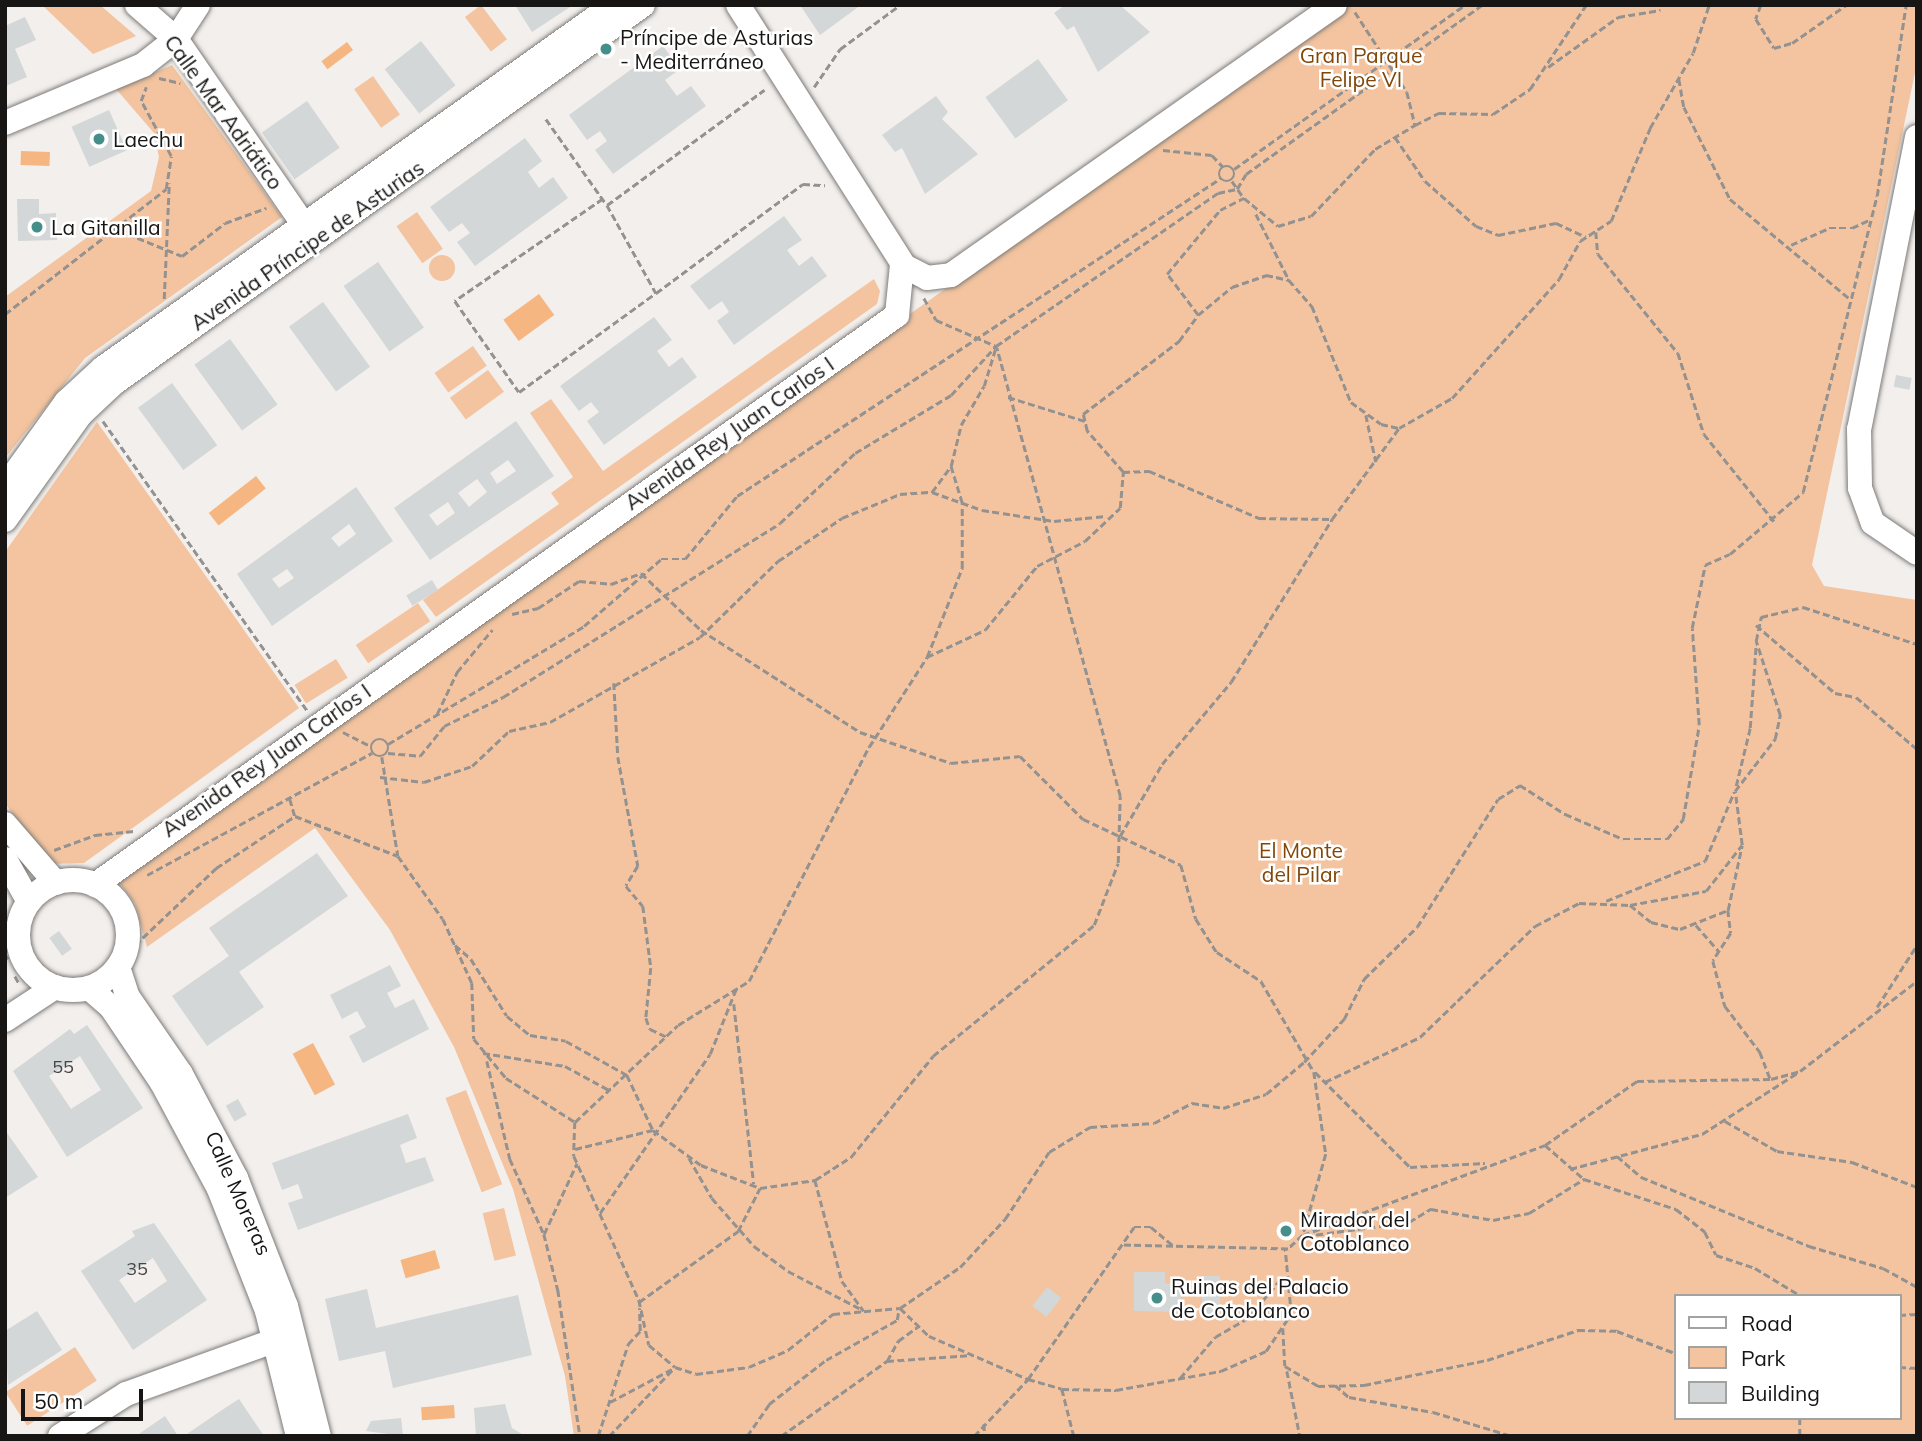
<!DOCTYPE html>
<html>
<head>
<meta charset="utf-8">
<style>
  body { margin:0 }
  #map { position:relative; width:1922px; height:1441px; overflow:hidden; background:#f2efec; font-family:Mulish,sans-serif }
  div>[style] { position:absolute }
  .green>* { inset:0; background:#f3c49f; transform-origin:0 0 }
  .round { border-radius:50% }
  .water>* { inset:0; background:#f6b682; transform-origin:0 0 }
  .building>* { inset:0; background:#d3d7d7; transform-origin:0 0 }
  .path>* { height:2.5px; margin-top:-1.25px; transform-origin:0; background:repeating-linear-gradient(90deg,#949290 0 7px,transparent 0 10.5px) }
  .path>.ring { margin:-1.25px; padding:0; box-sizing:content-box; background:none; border:2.5px solid #949290; border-radius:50% }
  .roads { filter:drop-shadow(0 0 2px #7d7a78) drop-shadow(0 0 2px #7d7a78) }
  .minor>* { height:24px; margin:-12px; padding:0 12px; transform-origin:12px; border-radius:12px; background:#fff }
  .minor>.ring { margin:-12px; padding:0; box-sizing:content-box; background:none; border:24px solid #fff; border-radius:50% }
  .dots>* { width:19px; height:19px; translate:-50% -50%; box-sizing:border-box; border:4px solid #fff; border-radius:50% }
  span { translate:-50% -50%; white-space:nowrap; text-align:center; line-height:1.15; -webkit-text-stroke:5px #fff; paint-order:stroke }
  .number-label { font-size:18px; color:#464646 }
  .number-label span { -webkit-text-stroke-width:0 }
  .poi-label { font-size:21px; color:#171615 }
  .left { translate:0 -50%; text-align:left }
  .park-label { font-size:21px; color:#814708 }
  .street-label { font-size:21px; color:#171615 }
  .frame { position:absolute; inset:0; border:7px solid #171615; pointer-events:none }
  .legend { position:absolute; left:1674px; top:1294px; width:228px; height:126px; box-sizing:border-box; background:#fff; border:2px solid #a2a2a1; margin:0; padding:9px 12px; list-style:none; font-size:21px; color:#171615 }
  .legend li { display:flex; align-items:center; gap:14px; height:35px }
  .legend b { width:35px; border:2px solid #a2a2a1 }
  .scale { position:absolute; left:21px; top:1389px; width:122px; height:32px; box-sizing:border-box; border:4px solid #171615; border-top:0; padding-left:9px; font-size:21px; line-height:24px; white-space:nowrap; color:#171615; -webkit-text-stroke:5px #fff; paint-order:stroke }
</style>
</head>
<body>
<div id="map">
  <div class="green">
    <i style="clip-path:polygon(42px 5px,100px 5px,136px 36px,93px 54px)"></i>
    <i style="left:481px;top:5px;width:43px;height:20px;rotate:53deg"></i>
    <i style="clip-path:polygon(evenodd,1345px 5px,1917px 5px,1917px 63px,1812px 565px,1824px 586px,1917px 600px,1917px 1436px,574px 1436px,565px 1376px,513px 1189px,454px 1047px,390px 930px,315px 828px,147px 947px,135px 904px,116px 878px,1345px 5px,1675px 1296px,1899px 1296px,1899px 1418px,1675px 1418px,1675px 1296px)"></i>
    <i style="clip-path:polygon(172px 65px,282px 217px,85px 358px,5px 458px,5px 297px,151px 191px,159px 157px,154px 133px,116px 89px)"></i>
    <i style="left:373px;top:76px;width:47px;height:23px;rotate:55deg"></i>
    <i style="left:417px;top:212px;width:45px;height:25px;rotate:55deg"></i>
    <i class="round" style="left:429px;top:255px;width:26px;height:26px"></i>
    <i style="clip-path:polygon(874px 279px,880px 291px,877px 304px,436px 617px,423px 600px,559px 504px,551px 493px,573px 477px,530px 413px,551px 399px,603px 471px)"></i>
    <i style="left:473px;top:346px;width:24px;height:47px;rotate:55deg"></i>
    <i style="left:488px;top:370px;width:27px;height:47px;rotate:54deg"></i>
    <i style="clip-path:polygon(97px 422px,299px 708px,84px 863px,47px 864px,5px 803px,5px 552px)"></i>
    <i style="left:418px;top:603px;width:22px;height:75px;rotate:56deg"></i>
    <i style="left:336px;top:659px;width:22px;height:49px;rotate:58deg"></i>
    <i style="left:466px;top:1090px;width:101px;height:22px;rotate:69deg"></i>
    <i style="left:504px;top:1208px;width:49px;height:22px;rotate:76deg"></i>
    <i style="left:75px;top:1347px;width:40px;height:83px;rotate:57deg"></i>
  </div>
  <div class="water">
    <i style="left:347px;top:42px;width:10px;height:32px;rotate:53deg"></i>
    <i style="left:21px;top:151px;width:29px;height:14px;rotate:2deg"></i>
    <i style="left:539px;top:294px;width:26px;height:44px;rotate:54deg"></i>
    <i style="left:256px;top:476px;width:16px;height:60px;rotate:52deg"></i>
    <i style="left:313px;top:1043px;width:47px;height:23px;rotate:62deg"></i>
    <i style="left:435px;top:1250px;width:19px;height:36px;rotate:74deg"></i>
    <i style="left:454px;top:1405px;width:13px;height:33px;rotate:86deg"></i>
  </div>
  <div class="building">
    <i style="clip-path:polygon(515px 5px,573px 5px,532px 32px)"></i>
    <i style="clip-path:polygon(800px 5px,861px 5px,820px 35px)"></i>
    <i style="clip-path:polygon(1065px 5px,1120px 5px,1150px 32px,1098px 72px,1074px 26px,1067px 30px,1054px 13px)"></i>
    <i style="clip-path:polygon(25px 17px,36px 40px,15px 49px,27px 77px,6px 86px,5px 26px)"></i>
    <i style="left:421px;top:41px;width:56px;height:46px;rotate:52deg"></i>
    <i style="clip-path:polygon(663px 46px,680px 69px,665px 80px,677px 96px,691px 86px,706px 106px,613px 174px,595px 150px,607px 141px,600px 131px,587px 140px,569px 115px)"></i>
    <i style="left:1038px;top:59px;width:51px;height:65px;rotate:54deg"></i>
    <i style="clip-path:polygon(936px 96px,948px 112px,942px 119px,978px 154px,925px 194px,902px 148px,895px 152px,882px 135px)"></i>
    <i style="left:307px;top:101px;width:57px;height:55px;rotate:55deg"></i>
    <i style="left:109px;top:110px;width:44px;height:41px;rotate:66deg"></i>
    <i style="clip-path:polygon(525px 138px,542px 161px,528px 172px,539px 188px,553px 177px,568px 198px,475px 266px,457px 242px,470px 233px,462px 223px,449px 232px,430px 207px)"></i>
    <i style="clip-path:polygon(17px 199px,39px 199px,39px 214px,56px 213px,57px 240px,18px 241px)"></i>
    <i style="clip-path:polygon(784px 216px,802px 240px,787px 250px,799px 266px,812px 256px,827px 276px,734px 345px,717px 321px,729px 312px,722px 301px,709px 310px,690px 286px)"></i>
    <i style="left:378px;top:262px;width:80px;height:42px;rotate:55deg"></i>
    <i style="left:323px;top:302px;width:80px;height:42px;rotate:54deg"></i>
    <i style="clip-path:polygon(654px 317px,672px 340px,657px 351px,669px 367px,682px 357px,697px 377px,604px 445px,587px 421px,599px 412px,591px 402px,579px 411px,560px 386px)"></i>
    <i style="left:230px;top:339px;width:81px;height:44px;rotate:54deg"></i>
    <i style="left:1896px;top:375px;width:16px;height:12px;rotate:11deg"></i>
    <i style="left:172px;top:383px;width:77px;height:42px;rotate:54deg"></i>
    <i style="clip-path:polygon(evenodd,516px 421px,554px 476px,430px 560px,394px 508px,516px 421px,508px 460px,516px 471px,497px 484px,490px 473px,508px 460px,516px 421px,477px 479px,487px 492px,469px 507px,458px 493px,477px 479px,516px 421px,448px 502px,455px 513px,437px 526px,429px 515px,448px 502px)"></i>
    <i style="clip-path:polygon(evenodd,356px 487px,393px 541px,272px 626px,237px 574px,356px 487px,349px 524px,356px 534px,339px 547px,331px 538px,349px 524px,356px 487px,287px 569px,294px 578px,279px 588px,272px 579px,287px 569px)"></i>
    <i style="left:432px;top:580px;width:12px;height:30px;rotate:59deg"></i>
    <i style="clip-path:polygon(317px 853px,348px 896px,239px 972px,264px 1007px,207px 1046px,172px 996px,229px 956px,209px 928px)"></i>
    <i style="left:59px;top:931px;width:22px;height:12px;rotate:54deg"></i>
    <i style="clip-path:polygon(390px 965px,401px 986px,387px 993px,395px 1008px,414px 999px,429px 1029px,363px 1063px,349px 1036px,366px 1027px,357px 1011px,342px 1019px,330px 995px)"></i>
    <i style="clip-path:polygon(evenodd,87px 1025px,143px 1108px,67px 1157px,13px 1071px,70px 1029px,74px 1034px,87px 1025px,80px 1056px,101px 1090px,71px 1109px,49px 1076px,80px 1056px)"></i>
    <i style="left:238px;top:1099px;width:18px;height:14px;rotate:61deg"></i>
    <i style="clip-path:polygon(408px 1114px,417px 1138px,400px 1145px,406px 1163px,425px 1157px,434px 1181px,298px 1230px,288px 1203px,303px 1198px,298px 1184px,282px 1190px,272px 1163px)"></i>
    <i style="clip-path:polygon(5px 1130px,38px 1177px,5px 1198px)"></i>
    <i style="clip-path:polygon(evenodd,154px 1223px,207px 1300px,133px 1350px,81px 1271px,135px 1236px,132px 1231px,154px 1223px,153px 1258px,167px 1281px,135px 1303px,119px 1280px,153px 1258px)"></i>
    <i style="clip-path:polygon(1134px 1272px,1165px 1272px,1165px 1283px,1181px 1286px,1181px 1312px,1134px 1311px)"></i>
    <i style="left:1202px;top:1276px;width:18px;height:39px"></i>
    <i style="left:1047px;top:1287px;width:18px;height:24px;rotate:38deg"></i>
    <i style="clip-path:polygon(367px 1289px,376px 1328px,518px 1295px,532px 1355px,393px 1388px,385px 1351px,339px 1361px,325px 1299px)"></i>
    <i style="clip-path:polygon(37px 1311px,62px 1350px,8px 1385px,5px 1331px)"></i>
    <i style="clip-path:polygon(239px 1399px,264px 1436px,184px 1436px,222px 1410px)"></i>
    <i style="clip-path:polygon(505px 1404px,512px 1428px,525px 1436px,476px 1436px,474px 1408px)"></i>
    <i style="clip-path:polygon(165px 1416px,178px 1436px,136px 1436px,146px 1429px)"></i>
    <i style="clip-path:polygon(401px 1418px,403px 1436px,366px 1431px,371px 1421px)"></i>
  </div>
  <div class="path">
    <i style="left:1654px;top:5px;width:15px"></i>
    <i style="left:1761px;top:5px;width:15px;rotate:110deg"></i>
    <i style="left:1756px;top:19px;width:34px;rotate:58deg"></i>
    <i style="left:1774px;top:48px;width:19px;rotate:-16deg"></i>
    <i style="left:1792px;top:43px;width:66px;rotate:-35.1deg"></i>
    <i style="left:1355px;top:12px;width:95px;rotate:57deg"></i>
    <i style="left:1407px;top:92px;width:34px;rotate:76deg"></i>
    <i style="left:1548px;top:67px;width:86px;rotate:-35.5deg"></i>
    <i style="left:1618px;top:17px;width:43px;rotate:-9.5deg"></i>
    <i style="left:159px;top:78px;width:22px;rotate:13deg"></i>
    <i style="left:1679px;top:79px;width:28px;rotate:80deg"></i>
    <i style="left:1684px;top:107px;width:103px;rotate:63.4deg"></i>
    <i style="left:1730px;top:199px;width:155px;rotate:39.8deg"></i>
    <i style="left:814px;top:87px;width:46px;rotate:-55.6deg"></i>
    <i style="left:840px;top:49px;width:74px;rotate:-36.3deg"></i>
    <i style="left:546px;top:119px;width:105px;rotate:54.7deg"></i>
    <i style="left:607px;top:205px;width:195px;rotate:-36.2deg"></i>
    <i style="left:1395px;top:137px;width:53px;rotate:55.7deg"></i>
    <i style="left:1425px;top:181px;width:68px;rotate:41.4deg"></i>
    <i style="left:1476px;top:226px;width:24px;rotate:22deg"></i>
    <i style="left:1498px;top:235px;width:59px;rotate:-11.7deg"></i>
    <i style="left:1556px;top:223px;width:33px;rotate:25deg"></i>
    <i style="left:1163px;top:150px;width:49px;rotate:5.8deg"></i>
    <i style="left:1212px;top:155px;width:16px;rotate:47deg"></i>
    <i class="ring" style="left:1219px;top:166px;width:13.5px;height:13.5px"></i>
    <i style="left:1234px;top:169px;width:283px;rotate:-35.4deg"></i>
    <i style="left:1232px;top:181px;width:21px;rotate:55deg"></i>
    <i style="left:603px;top:199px;width:180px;rotate:145.4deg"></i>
    <i style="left:455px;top:301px;width:111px;rotate:54.9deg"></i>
    <i style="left:519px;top:392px;width:169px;rotate:-35.9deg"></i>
    <i style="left:607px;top:205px;width:101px;rotate:60.9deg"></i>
    <i style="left:656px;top:293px;width:183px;rotate:-36.6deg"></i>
    <i style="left:803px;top:184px;width:22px;rotate:3deg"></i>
    <i style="left:1256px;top:214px;width:74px;rotate:63.4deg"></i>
    <i style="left:118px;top:230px;width:69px;rotate:22.1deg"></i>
    <i style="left:182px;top:256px;width:54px;rotate:-37.5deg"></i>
    <i style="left:225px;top:223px;width:44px;rotate:-20.1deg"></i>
    <i style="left:1596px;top:232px;width:22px;rotate:85deg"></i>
    <i style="left:1598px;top:254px;width:127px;rotate:51.1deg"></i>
    <i style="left:1678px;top:353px;width:85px;rotate:72.2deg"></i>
    <i style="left:1704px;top:434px;width:112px;rotate:51.2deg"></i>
    <i style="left:1791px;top:245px;width:42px;rotate:-24.1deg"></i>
    <i style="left:1829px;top:228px;width:23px"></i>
    <i style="left:1852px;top:228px;width:19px;rotate:-25deg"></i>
    <i style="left:924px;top:298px;width:25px;rotate:61deg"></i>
    <i style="left:936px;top:320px;width:65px;rotate:23.4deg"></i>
    <i style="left:164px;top:299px;width:116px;rotate:-87.5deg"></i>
    <i style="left:5px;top:314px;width:204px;rotate:-37.8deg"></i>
    <i style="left:166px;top:189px;width:33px;rotate:-81deg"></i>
    <i style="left:171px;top:156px;width:63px;rotate:-118.6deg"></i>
    <i style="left:141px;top:101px;width:15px;rotate:-70deg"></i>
    <i style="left:1198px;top:315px;width:44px;rotate:-39.5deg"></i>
    <i style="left:1232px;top:287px;width:36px;rotate:-19deg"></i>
    <i style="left:1266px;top:275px;width:24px;rotate:12deg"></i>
    <i style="left:1289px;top:280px;width:35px;rotate:49deg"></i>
    <i style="left:1312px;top:306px;width:104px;rotate:67.9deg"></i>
    <i style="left:1351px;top:402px;width:37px;rotate:36deg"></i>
    <i style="left:1381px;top:424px;width:18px;rotate:13deg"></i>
    <i style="left:1008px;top:397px;width:81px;rotate:17.3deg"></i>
    <i style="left:1366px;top:415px;width:48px;rotate:78deg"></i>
    <i style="left:103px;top:421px;width:354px;rotate:54.8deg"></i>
    <i style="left:1123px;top:472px;width:26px;rotate:-2deg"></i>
    <i style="left:1149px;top:471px;width:120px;rotate:23.1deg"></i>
    <i style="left:1259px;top:518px;width:73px;rotate:0.8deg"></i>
    <i style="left:932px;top:492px;width:32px;rotate:-54deg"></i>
    <i style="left:512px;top:614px;width:27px;rotate:-13deg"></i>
    <i style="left:538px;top:608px;width:49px;rotate:-33.4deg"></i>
    <i style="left:579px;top:581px;width:32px;rotate:5deg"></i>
    <i style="left:611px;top:584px;width:32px;rotate:-20deg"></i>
    <i style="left:641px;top:573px;width:83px;rotate:43.5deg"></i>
    <i style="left:701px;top:630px;width:189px;rotate:32.7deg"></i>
    <i style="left:860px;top:732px;width:96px;rotate:18.8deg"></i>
    <i style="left:951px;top:763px;width:69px;rotate:-5.8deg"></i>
    <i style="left:1020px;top:756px;width:89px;rotate:45deg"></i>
    <i style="left:1083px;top:819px;width:108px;rotate:25.1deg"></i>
    <i style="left:1181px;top:865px;width:56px;rotate:74.5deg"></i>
    <i style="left:1196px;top:919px;width:39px;rotate:58deg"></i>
    <i style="left:1217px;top:952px;width:53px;rotate:33.4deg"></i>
    <i style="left:1261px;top:981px;width:105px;rotate:59.8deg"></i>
    <i style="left:1314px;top:1072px;width:83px;rotate:81.7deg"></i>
    <i style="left:1326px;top:1154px;width:84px;rotate:105.9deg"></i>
    <i style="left:1303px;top:1235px;width:21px;rotate:137deg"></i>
    <i style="left:1288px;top:1249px;width:167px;rotate:-178.6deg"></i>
    <i style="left:1756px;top:625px;width:104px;rotate:40.7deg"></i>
    <i style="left:1835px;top:693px;width:21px;rotate:11deg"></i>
    <i style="left:1856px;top:697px;width:80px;rotate:40.4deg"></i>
    <i style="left:927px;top:657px;width:96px;rotate:-68.5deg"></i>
    <i style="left:962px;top:568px;width:65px;rotate:-90deg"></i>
    <i style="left:962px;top:503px;width:39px;rotate:-107deg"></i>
    <i style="left:951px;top:466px;width:42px;rotate:-76.3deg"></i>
    <i style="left:961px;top:425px;width:45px;rotate:-59.5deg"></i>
    <i style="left:984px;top:386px;width:39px;rotate:-73deg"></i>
    <i style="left:614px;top:683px;width:74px;rotate:86.9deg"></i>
    <i style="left:618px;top:757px;width:111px;rotate:79.6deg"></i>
    <i style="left:638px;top:866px;width:23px;rotate:121deg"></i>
    <i style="left:626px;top:886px;width:26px;rotate:50deg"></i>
    <i style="left:643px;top:906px;width:63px;rotate:82.6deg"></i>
    <i style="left:651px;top:968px;width:50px;rotate:95.7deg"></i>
    <i style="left:646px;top:1018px;width:12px;rotate:70deg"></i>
    <i style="left:650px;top:1029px;width:19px;rotate:25deg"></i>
    <i style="left:437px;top:714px;width:47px;rotate:-64.5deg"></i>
    <i style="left:457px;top:672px;width:55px;rotate:-50.2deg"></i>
    <i style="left:343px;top:732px;width:31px;rotate:27deg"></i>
    <i class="ring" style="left:371px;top:739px;width:15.5px;height:15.5px"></i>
    <i style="left:388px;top:744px;width:229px;rotate:-31deg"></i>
    <i style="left:584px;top:626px;width:102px;rotate:-41deg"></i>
    <i style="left:661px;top:559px;width:24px"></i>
    <i style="left:685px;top:559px;width:82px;rotate:-50.5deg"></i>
    <i style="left:737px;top:496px;width:579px;rotate:-33.31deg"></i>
    <i style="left:388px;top:753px;width:32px;rotate:5deg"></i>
    <i style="left:420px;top:756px;width:38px;rotate:-51deg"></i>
    <i style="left:444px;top:726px;width:66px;rotate:-26.2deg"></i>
    <i style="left:503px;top:697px;width:327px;rotate:-32.1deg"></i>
    <i style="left:780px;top:523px;width:103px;rotate:-43deg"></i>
    <i style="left:855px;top:453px;width:112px;rotate:-31.1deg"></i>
    <i style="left:951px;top:395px;width:67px;rotate:-47.4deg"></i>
    <i style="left:996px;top:346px;width:270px;rotate:-34.6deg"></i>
    <i style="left:1218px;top:193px;width:19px;rotate:-12deg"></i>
    <i style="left:1237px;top:189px;width:17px;rotate:-59deg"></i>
    <i style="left:1246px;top:174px;width:290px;rotate:-35.6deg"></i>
    <i style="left:382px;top:757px;width:100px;rotate:80.8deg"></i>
    <i style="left:398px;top:856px;width:77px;rotate:54.5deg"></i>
    <i style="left:443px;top:919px;width:70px;rotate:65.6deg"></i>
    <i style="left:472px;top:983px;width:56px;rotate:88deg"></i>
    <i style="left:474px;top:1039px;width:50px;rotate:50.6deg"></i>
    <i style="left:506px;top:1078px;width:82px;rotate:32.5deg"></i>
    <i style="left:575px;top:1122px;width:34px;rotate:92deg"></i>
    <i style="left:574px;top:1156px;width:158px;rotate:65.7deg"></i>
    <i style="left:639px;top:1300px;width:46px;rotate:77.5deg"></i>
    <i style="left:649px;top:1345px;width:34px;rotate:40deg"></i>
    <i style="left:675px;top:1367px;width:22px;rotate:18deg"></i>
    <i style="left:696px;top:1374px;width:53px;rotate:-7.5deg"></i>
    <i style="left:749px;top:1367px;width:43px;rotate:-23.6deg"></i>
    <i style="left:788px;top:1350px;width:58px;rotate:-38.7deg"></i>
    <i style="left:833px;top:1314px;width:67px;rotate:-5.1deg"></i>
    <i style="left:900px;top:1308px;width:73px;rotate:-34.3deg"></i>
    <i style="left:960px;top:1267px;width:66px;rotate:-46.8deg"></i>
    <i style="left:1005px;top:1219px;width:80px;rotate:-56.7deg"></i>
    <i style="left:1049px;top:1152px;width:48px;rotate:-31.4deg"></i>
    <i style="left:1090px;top:1127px;width:64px;rotate:-3.6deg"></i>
    <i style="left:1154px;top:1123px;width:43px;rotate:-27.8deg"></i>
    <i style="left:1192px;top:1103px;width:31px;rotate:9deg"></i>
    <i style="left:1223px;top:1108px;width:45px;rotate:-18deg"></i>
    <i style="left:1266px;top:1094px;width:50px;rotate:-40.1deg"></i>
    <i style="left:1304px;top:1062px;width:59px;rotate:-47.1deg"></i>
    <i style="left:1344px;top:1019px;width:45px;rotate:-63.4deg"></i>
    <i style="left:1364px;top:979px;width:74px;rotate:-44.5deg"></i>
    <i style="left:1417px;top:927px;width:151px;rotate:-57.7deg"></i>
    <i style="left:1498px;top:799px;width:26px;rotate:-32deg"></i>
    <i style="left:1520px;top:785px;width:54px;rotate:32.8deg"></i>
    <i style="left:1565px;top:814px;width:63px;rotate:23.3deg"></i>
    <i style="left:1623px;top:839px;width:44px"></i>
    <i style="left:1667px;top:839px;width:26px;rotate:-51deg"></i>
    <i style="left:1683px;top:819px;width:95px;rotate:-80.3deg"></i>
    <i style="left:1699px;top:725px;width:97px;rotate:-94.1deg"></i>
    <i style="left:1692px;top:628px;width:64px;rotate:-78.3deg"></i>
    <i style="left:1705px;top:565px;width:27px;rotate:-24deg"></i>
    <i style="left:1730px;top:554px;width:96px;rotate:-40.3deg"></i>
    <i style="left:1803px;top:492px;width:305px;rotate:-76deg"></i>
    <i style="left:1877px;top:196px;width:193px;rotate:-81.4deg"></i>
    <i style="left:380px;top:777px;width:44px;rotate:6.5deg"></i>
    <i style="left:424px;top:782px;width:51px;rotate:-18.4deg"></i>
    <i style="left:472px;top:766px;width:51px;rotate:-43.4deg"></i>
    <i style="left:509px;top:731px;width:42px;rotate:-12.4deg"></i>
    <i style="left:550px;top:722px;width:172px;rotate:-29.5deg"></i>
    <i style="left:700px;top:637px;width:109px;rotate:-44.3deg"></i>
    <i style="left:778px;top:561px;width:77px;rotate:-33.9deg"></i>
    <i style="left:842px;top:518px;width:63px;rotate:-22.5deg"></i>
    <i style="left:900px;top:494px;width:32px;rotate:-4deg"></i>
    <i style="left:932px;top:492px;width:53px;rotate:19.8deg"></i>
    <i style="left:982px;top:510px;width:73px;rotate:8.7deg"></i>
    <i style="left:1054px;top:521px;width:52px;rotate:-5.5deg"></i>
    <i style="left:1736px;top:786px;width:60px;rotate:-76.4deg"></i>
    <i style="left:1750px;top:728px;width:84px;rotate:-85.9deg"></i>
    <i style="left:290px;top:799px;width:18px;rotate:74deg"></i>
    <i style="left:1120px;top:836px;width:83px;rotate:-59.7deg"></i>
    <i style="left:1162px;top:764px;width:107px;rotate:-49.9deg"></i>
    <i style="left:1231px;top:682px;width:192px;rotate:-58.2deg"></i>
    <i style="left:1332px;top:519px;width:113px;rotate:-53.6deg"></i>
    <i style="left:1399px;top:428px;width:61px;rotate:-29.5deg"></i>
    <i style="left:1452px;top:398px;width:160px;rotate:-48deg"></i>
    <i style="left:1559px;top:279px;width:43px;rotate:-61.1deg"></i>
    <i style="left:1580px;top:241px;width:37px;rotate:-33deg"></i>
    <i style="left:1611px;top:221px;width:101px;rotate:-67.2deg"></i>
    <i style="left:1650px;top:128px;width:86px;rotate:-60.2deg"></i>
    <i style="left:1693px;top:53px;width:51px;rotate:-71.6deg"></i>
    <i style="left:54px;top:850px;width:44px;rotate:-20.1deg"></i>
    <i style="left:95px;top:835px;width:39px;rotate:-6deg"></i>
    <i style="left:147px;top:875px;width:256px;rotate:-28.5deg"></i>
    <i style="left:1606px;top:901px;width:107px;rotate:-22deg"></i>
    <i style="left:1705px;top:861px;width:75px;rotate:-67.2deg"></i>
    <i style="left:1630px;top:905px;width:77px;rotate:-10.4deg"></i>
    <i style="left:1706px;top:891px;width:58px;rotate:-52deg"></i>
    <i style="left:1728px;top:910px;width:23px;rotate:83deg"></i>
    <i style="left:1731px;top:933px;width:33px;rotate:123deg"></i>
    <i style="left:1713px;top:961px;width:47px;rotate:75.1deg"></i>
    <i style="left:1725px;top:1006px;width:58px;rotate:52.7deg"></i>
    <i style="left:1760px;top:1052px;width:28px;rotate:69deg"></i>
    <i style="left:1696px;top:925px;width:35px;rotate:49deg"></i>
    <i style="left:135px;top:945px;width:112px;rotate:-43.5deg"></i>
    <i style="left:216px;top:868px;width:95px;rotate:-33.4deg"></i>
    <i style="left:295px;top:816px;width:110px;rotate:21.2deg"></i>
    <i style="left:455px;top:945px;width:21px;rotate:41deg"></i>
    <i style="left:471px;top:959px;width:67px;rotate:57.7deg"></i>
    <i style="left:507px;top:1016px;width:30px;rotate:40deg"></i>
    <i style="left:530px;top:1035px;width:36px;rotate:9deg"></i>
    <i style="left:566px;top:1041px;width:70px;rotate:29.1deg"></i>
    <i style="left:627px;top:1075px;width:61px;rotate:64.7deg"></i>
    <i style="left:5px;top:954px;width:6px;rotate:59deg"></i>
    <i style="left:15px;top:976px;width:10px;rotate:61deg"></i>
    <i style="left:734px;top:1004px;width:181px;rotate:83.7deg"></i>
    <i style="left:1877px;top:1007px;width:74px;rotate:-57.2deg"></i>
    <i style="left:483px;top:1053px;width:83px;rotate:9deg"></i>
    <i style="left:565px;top:1066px;width:50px;rotate:28.6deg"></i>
    <i style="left:487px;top:1061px;width:101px;rotate:76.8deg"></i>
    <i style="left:510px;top:1159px;width:82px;rotate:65.6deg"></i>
    <i style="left:544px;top:1234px;width:58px;rotate:76deg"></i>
    <i style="left:558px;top:1290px;width:148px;rotate:81.4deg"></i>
    <i style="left:1315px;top:1072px;width:134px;rotate:45deg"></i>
    <i style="left:1410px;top:1167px;width:75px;rotate:-3.1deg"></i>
    <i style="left:1325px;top:1082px;width:105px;rotate:-25.3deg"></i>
    <i style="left:1420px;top:1037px;width:160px;rotate:-44deg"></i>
    <i style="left:1535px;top:926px;width:50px;rotate:-27.6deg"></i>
    <i style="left:1579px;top:903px;width:51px;rotate:2.2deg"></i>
    <i style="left:1630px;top:905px;width:27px;rotate:39deg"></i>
    <i style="left:1651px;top:922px;width:30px;rotate:14deg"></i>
    <i style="left:1680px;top:929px;width:52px;rotate:-21.6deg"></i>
    <i style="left:1728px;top:910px;width:66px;rotate:-77.8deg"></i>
    <i style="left:1742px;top:845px;width:54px;rotate:-97.4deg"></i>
    <i style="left:1735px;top:791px;width:66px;rotate:-52.4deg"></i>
    <i style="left:1775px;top:739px;width:25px;rotate:-78deg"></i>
    <i style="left:1780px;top:715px;width:78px;rotate:-108deg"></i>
    <i style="left:1756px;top:641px;width:25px;rotate:-78deg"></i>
    <i style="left:1761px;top:617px;width:43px;rotate:-13.4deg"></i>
    <i style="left:1803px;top:607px;width:120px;rotate:18deg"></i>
    <i style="left:1725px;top:1121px;width:60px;rotate:30deg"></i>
    <i style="left:1777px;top:1151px;width:76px;rotate:8.3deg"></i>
    <i style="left:1852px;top:1162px;width:70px;rotate:21deg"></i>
    <i style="left:575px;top:1122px;width:141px;rotate:-43.3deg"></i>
    <i style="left:678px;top:1025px;width:84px;rotate:-31.8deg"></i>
    <i style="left:749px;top:981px;width:263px;rotate:-62.9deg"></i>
    <i style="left:869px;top:747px;width:107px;rotate:-57.2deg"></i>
    <i style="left:927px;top:657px;width:64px;rotate:-25deg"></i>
    <i style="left:985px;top:630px;width:82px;rotate:-50.9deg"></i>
    <i style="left:1037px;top:566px;width:54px;rotate:-27.5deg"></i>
    <i style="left:1085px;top:541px;width:48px;rotate:-43.3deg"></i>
    <i style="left:1120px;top:508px;width:36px;rotate:-85deg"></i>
    <i style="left:1123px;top:472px;width:55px;rotate:-131.3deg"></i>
    <i style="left:1087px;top:431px;width:17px;rotate:-103deg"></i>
    <i style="left:1083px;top:414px;width:121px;rotate:-37.2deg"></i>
    <i style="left:1179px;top:341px;width:32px;rotate:-54deg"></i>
    <i style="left:1198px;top:315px;width:51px;rotate:-127.1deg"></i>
    <i style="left:1167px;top:274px;width:83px;rotate:-50.4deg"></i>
    <i style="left:1220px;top:210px;width:27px;rotate:-27deg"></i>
    <i style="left:1244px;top:198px;width:44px;rotate:39.5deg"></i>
    <i style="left:1278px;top:226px;width:34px;rotate:-17deg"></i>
    <i style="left:1311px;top:216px;width:93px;rotate:-46.3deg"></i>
    <i style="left:1375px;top:149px;width:47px;rotate:-31deg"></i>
    <i style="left:1415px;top:125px;width:27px;rotate:-27deg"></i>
    <i style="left:1439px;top:113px;width:54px;rotate:1.1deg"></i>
    <i style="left:1493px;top:114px;width:45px;rotate:-34deg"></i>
    <i style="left:1530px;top:89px;width:101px;rotate:-56.3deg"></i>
    <i style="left:1545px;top:1145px;width:52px;rotate:41.1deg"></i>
    <i style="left:575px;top:1149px;width:80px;rotate:-13.7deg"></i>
    <i style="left:653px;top:1130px;width:59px;rotate:36.1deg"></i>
    <i style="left:701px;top:1165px;width:63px;rotate:21.3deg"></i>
    <i style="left:760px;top:1188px;width:56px;rotate:-8.3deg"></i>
    <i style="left:815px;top:1180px;width:105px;rotate:75deg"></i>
    <i style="left:842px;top:1281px;width:37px;rotate:54deg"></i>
    <i style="left:1617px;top:1156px;width:32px;rotate:41deg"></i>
    <i style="left:1641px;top:1177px;width:182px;rotate:22.3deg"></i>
    <i style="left:1809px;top:1246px;width:77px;rotate:16.6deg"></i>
    <i style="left:1883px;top:1268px;width:39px;rotate:29deg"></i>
    <i style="left:689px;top:1158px;width:46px;rotate:60.1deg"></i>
    <i style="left:712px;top:1198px;width:64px;rotate:48.8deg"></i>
    <i style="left:754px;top:1246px;width:42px;rotate:36.3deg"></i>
    <i style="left:788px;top:1271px;width:82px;rotate:27.5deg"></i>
    <i style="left:1570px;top:1169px;width:137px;rotate:-14.9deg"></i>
    <i style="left:1702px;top:1134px;width:113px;rotate:-32.7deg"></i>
    <i style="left:815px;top:1180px;width:43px;rotate:-32.6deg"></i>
    <i style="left:851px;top:1157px;width:130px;rotate:-50.9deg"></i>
    <i style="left:933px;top:1056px;width:208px;rotate:-39.1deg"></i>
    <i style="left:1094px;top:925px;width:66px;rotate:-68.8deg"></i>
    <i style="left:1118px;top:863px;width:67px;rotate:-88.3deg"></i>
    <i style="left:1120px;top:796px;width:465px;rotate:-105.4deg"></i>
    <i style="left:600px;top:1213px;width:193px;rotate:-55.3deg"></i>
    <i style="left:710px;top:1054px;width:70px;rotate:-68.2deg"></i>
    <i style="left:544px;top:1234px;width:78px;rotate:-65.1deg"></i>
    <i style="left:1303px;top:1235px;width:258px;rotate:-20.4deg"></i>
    <i style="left:1545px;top:1145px;width:112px;rotate:-34.8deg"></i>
    <i style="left:1637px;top:1081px;width:134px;rotate:-0.9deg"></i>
    <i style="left:1771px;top:1079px;width:30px;rotate:-15deg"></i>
    <i style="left:1800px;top:1071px;width:148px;rotate:-37.6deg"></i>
    <i style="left:1306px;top:1236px;width:104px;rotate:-7.7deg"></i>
    <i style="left:1409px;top:1222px;width:26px;rotate:-31deg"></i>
    <i style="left:1431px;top:1209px;width:63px;rotate:10.1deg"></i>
    <i style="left:1493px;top:1220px;width:37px;rotate:-11deg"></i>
    <i style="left:1529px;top:1213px;width:65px;rotate:-31.7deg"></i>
    <i style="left:1584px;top:1179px;width:97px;rotate:18.1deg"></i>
    <i style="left:1676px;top:1209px;width:37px;rotate:38deg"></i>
    <i style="left:1705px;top:1232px;width:25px;rotate:64deg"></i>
    <i style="left:1716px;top:1255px;width:41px;rotate:18.4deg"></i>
    <i style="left:1755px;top:1268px;width:54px;rotate:31.3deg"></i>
    <i style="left:639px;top:1302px;width:122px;rotate:-35.6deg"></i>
    <i style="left:738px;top:1231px;width:48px;rotate:-62.9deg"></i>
    <i style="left:900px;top:1308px;width:40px;rotate:44deg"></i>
    <i style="left:929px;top:1336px;width:108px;rotate:23.5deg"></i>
    <i style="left:1028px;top:1379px;width:35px;rotate:16deg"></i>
    <i style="left:1062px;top:1389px;width:54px;rotate:1.1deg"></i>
    <i style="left:1116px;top:1390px;width:107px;rotate:-10.3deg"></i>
    <i style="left:1221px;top:1371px;width:49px;rotate:-24deg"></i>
    <i style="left:1266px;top:1351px;width:45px;rotate:-56deg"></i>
    <i style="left:1291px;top:1314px;width:65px;rotate:-95.3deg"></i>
    <i style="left:1899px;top:1315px;width:18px;rotate:-3deg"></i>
    <i style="left:1283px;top:1328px;width:38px;rotate:87deg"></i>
    <i style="left:1285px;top:1366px;width:39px;rotate:31deg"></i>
    <i style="left:1318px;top:1386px;width:46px;rotate:-1.2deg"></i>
    <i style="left:1364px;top:1385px;width:126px;rotate:-11.5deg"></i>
    <i style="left:1487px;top:1360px;width:96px;rotate:-18.2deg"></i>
    <i style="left:1578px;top:1330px;width:39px;rotate:1deg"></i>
    <i style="left:1617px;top:1331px;width:62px;rotate:20.8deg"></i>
    <i style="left:887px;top:1361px;width:23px;rotate:-61deg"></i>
    <i style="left:898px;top:1341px;width:24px;rotate:-36deg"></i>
    <i style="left:1899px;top:1367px;width:18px;rotate:3deg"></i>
    <i style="left:1287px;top:1371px;width:66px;rotate:78.7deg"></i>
    <i style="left:1180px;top:1378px;width:54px;rotate:-49.5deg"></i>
    <i style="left:1215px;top:1337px;width:39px;rotate:-30deg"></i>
    <i style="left:1249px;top:1317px;width:53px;rotate:-50.3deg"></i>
    <i style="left:1335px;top:1385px;width:18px;rotate:41deg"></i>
    <i style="left:1349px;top:1397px;width:85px;rotate:10.1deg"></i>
    <i style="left:1433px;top:1412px;width:83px;rotate:16.9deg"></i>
    <i style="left:1062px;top:1389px;width:49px;rotate:75.7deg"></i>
    <i style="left:610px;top:1402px;width:70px;rotate:-28deg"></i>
    <i style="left:1800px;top:1418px;width:18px;rotate:90deg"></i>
    <i style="left:984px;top:1424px;width:12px;rotate:85deg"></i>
    <i style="left:598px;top:1436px;width:97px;rotate:-71.9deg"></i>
    <i style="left:628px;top:1344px;width:18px;rotate:-47deg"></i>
    <i style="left:640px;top:1331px;width:23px;rotate:-92deg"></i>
    <i style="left:609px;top:1436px;width:94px;rotate:-46.3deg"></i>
    <i style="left:747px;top:1436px;width:39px;rotate:-55deg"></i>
    <i style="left:769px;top:1404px;width:72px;rotate:-37.7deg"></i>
    <i style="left:826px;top:1360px;width:81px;rotate:-29.4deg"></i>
    <i style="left:897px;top:1320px;width:11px;rotate:-80deg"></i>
    <i style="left:781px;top:1436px;width:130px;rotate:-35.3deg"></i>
    <i style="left:887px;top:1361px;width:85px;rotate:-4deg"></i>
    <i style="left:974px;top:1436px;width:79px;rotate:-46.5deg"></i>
    <i style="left:1028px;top:1379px;width:185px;rotate:-55.1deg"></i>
    <i style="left:1134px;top:1227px;width:17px"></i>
    <i style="left:1151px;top:1227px;width:30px;rotate:40deg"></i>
    <i style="left:1601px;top:1436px;width:24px"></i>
  </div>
  <div class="roads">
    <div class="minor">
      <i style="left:137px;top:5px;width:52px;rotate:41.1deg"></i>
      <i style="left:176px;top:39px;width:226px;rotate:55.5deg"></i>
      <i style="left:738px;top:5px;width:309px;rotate:57.5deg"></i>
      <i style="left:5px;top:123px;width:150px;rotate:-22.8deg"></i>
      <i style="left:143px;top:65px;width:42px;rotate:-38.2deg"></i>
      <i style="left:176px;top:39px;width:40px;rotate:-57.1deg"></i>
      <i style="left:1917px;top:137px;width:298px;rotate:101.2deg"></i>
      <i style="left:1859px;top:429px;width:59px;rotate:89deg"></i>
      <i style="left:1860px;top:488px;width:37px;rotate:70deg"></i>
      <i style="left:1873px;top:523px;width:53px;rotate:34.3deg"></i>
      <i style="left:902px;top:265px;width:28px;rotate:27deg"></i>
      <i style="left:927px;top:278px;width:24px;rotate:-7deg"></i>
      <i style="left:951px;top:275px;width:469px;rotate:-35.1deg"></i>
      <i style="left:5px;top:487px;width:105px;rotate:-54.3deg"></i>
      <i style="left:66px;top:402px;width:50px;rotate:-42.6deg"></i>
      <i style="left:103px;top:368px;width:626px;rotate:-35.44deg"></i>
      <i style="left:5px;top:520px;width:130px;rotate:-54.4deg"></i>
      <i style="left:81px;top:414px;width:45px;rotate:-43.2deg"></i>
      <i style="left:114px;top:383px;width:650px;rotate:-35.55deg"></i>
      <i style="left:5px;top:824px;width:78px;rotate:49.2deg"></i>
      <i style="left:5px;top:859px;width:49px;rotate:60.8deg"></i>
      <i class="ring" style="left:18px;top:880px;width:86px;height:86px"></i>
      <i style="left:95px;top:885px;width:984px;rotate:-35.4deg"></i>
      <i style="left:897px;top:315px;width:50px;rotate:-84.3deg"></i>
      <i style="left:118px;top:967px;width:32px;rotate:72deg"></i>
      <i style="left:128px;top:997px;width:93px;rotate:55.5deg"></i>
      <i style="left:181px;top:1074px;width:118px;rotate:62.1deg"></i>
      <i style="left:236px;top:1178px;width:137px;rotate:68.7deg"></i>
      <i style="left:286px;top:1306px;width:134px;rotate:75.8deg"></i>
      <i style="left:89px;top:988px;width:29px;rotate:41deg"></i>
      <i style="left:111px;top:1007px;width:92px;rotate:56.1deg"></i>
      <i style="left:162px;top:1083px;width:120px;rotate:61.7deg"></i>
      <i style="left:219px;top:1189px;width:131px;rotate:68.5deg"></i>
      <i style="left:267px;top:1311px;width:129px;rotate:76.1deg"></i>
      <i style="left:5px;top:1020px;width:60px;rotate:-33.4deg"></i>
      <i style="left:60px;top:1436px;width:78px;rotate:-32.5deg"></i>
      <i style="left:126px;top:1394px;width:159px;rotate:-19.8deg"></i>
    </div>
  </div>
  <div class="dots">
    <i style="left:606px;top:49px;background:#468e89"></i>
    <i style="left:99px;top:139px;background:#468e89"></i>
    <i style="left:37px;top:227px;background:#468e89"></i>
    <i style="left:1286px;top:1231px;background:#468e89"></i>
    <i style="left:1157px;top:1298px;background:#468e89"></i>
  </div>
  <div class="number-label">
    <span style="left:63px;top:1067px">55</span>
    <span style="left:137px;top:1269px">35</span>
  </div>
  <div class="poi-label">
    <span class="left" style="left:620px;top:49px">Príncipe de Asturias<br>- Mediterráneo</span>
    <span class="left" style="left:113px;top:139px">Laechu</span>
    <span class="left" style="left:51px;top:227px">La Gitanilla</span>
    <span class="left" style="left:1300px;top:1231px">Mirador del<br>Cotoblanco</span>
    <span class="left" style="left:1171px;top:1298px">Ruinas del Palacio<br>de Cotoblanco</span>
  </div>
  <div class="park-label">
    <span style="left:1361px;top:67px">Gran Parque<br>Felipe VI</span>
    <span style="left:1301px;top:862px">El Monte<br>del Pilar</span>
  </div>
  <div class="street-label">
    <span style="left:224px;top:112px;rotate:54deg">Calle Mar Adriático</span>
    <span style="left:307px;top:245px;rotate:-35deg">Avenida Príncipe de Asturias</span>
    <span style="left:729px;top:433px;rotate:-35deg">Avenida Rey Juan Carlos I</span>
    <span style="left:266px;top:760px;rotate:-35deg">Avenida Rey Juan Carlos I</span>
    <span style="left:239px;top:1193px;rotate:66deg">Calle Moreras</span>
  </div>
  <div class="frame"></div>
  <ul class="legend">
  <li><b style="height:9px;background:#fff"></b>Road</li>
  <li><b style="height:19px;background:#f3c49f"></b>Park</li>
  <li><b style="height:19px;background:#d3d7d7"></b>Building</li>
  </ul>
  <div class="scale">50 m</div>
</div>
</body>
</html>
